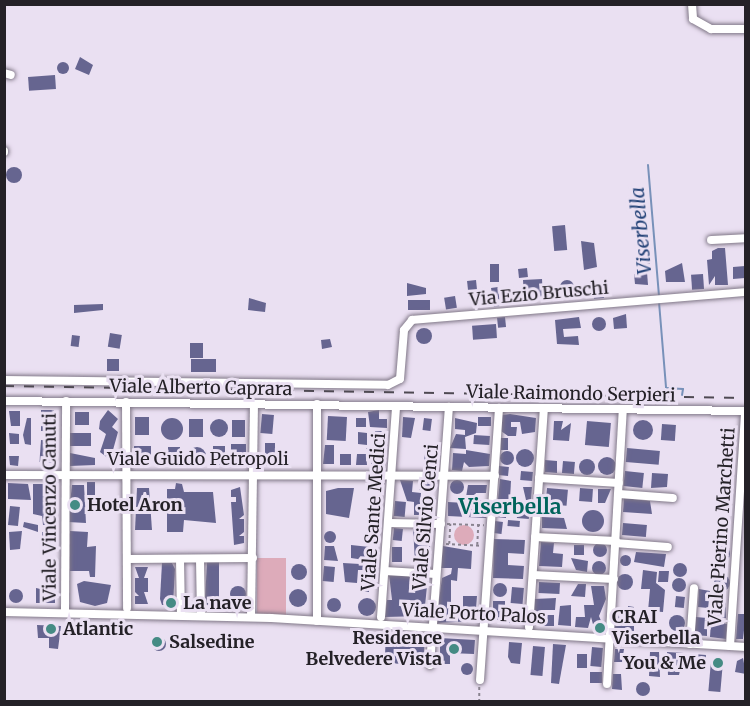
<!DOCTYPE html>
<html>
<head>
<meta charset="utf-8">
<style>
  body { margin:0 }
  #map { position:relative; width:750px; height:706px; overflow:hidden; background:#eae0f2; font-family:Merriweather,serif }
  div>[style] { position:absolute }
  .green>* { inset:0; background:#ddabba; transform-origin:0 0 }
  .round { border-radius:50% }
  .stream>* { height:2px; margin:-1px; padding:0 1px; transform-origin:1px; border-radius:1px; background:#7891b9 }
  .building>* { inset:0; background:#666590; transform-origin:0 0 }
  .path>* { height:1.5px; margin-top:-0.75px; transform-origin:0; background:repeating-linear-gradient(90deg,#89838f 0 3px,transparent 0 6px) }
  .roads { filter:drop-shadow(0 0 2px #807787) drop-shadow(0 0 2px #807787) }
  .minor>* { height:8px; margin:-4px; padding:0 4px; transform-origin:4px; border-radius:4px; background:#fff }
  .rail>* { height:2px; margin-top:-1px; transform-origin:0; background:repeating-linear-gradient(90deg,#4e4952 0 10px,transparent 0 20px) }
  .dots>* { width:16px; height:16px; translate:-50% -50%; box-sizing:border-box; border:3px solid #eae0f2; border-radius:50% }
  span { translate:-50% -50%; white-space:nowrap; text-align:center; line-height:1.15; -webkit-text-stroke:6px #eae0f2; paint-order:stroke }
  .street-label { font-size:18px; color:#242127 }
  .poi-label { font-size:18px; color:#242127; font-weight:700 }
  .left { translate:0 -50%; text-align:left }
  .right { translate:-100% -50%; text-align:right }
  .water-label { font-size:20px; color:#234277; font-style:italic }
  .quarter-label { font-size:21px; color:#00645c; font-weight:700 }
  .frame { position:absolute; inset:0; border:6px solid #242127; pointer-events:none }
</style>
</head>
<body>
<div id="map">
  <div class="green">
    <i class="round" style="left:454px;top:525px;width:20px;height:20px"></i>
    <i style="left:257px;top:558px;width:29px;height:57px"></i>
  </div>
  <div class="stream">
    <i style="left:648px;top:165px;width:131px;rotate:85.2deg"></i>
    <i style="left:659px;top:302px;width:86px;rotate:85.3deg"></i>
    <i style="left:666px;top:388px;width:17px;rotate:3deg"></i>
    <i style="left:683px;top:389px;width:6px;rotate:99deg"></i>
  </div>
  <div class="building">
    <i style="clip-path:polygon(80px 57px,93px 65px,89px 75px,75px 69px)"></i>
    <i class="round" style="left:57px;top:62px;width:12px;height:12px"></i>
    <i style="left:55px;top:75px;width:14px;height:27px;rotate:86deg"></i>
    <i class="round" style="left:6px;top:167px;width:16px;height:16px"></i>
    <i style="left:565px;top:225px;width:25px;height:13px;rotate:85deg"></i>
    <i style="clip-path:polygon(581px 241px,594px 243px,597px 267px,584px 270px)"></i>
    <i style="clip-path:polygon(718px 248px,725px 248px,728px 285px,715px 285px,715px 276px,709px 285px,707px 260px,712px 259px,712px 251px)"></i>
    <i style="clip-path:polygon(641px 249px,649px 249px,650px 264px,643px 265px)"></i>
    <i style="clip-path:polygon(682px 263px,685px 282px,666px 282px,665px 271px)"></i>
    <i style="left:490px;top:264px;width:9px;height:18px"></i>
    <i style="clip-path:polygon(745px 266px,745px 278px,733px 279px,733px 267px)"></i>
    <i style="left:527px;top:268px;width:9px;height:9px;rotate:84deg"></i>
    <i style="clip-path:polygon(647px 272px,648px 285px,635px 284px,634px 274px)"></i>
    <i style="left:703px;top:274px;width:15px;height:12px;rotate:86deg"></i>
    <i style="left:542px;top:279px;width:18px;height:19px;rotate:87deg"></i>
    <i class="round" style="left:560px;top:280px;width:14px;height:14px"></i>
    <i style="left:476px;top:280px;width:18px;height:9px;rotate:84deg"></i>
    <i style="clip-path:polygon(407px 283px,426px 288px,426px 294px,407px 296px)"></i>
    <i style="left:603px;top:284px;width:14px;height:10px;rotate:86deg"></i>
    <i style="clip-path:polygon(498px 287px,500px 306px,494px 307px,491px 288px)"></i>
    <i style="left:455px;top:296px;width:12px;height:11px;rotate:81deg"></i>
    <i style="clip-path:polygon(249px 298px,266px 303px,265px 312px,248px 310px)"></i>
    <i style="left:430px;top:300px;width:10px;height:22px;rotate:90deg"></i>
    <i style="clip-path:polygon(103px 304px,103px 310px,74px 313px,74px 305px)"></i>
    <i style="clip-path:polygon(626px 314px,627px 328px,614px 329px,613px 318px)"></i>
    <i class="round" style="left:592px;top:317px;width:14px;height:14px"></i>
    <i style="left:505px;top:317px;width:10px;height:8px;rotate:84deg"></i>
    <i style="clip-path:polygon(579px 317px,581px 328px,563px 329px,564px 337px,578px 336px,579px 345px,557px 344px,555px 320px)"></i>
    <i style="left:496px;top:324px;width:14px;height:24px;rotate:86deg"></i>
    <i class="round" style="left:416px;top:328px;width:16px;height:16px"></i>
    <i style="left:110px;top:333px;width:12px;height:14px;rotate:9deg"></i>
    <i style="left:72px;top:335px;width:8px;height:11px;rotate:7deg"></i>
    <i style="clip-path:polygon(330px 339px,332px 347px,322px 349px,321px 340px)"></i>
    <i style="left:190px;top:343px;width:13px;height:15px"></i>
    <i style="left:107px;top:359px;width:12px;height:12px"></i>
    <i style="left:216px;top:359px;width:13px;height:25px;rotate:90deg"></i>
    <i style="left:41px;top:410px;width:13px;height:21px"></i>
    <i style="clip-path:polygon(108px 410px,118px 419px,112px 427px,118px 432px,113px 450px,118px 454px,113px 462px,100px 452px,106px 434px,99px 429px,100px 421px)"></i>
    <i style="clip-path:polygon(379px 410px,379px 419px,387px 419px,387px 428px,370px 427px,368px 412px)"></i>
    <i style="clip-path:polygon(9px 411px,20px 411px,20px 426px,11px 426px)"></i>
    <i style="left:75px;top:412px;width:14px;height:13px"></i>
    <i style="left:262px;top:414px;width:12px;height:19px;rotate:5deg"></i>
    <i style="clip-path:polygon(510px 414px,536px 418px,535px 432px,522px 434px,520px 422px,511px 422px,511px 427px,517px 427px,516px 436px,508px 436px,501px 431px,502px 415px)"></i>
    <i style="left:328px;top:416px;width:19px;height:24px;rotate:3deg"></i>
    <i style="left:135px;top:417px;width:14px;height:18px"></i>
    <i style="clip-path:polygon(403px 417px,415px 418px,411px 438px,402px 437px)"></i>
    <i style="left:478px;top:417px;width:13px;height:9px"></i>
    <i style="clip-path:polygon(27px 418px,31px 418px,31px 445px,25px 444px,23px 435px)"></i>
    <i style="left:356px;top:418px;width:10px;height:9px"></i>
    <i style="left:424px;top:418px;width:8px;height:12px;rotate:7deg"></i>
    <i style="clip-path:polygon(455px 418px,477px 423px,476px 433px,465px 437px,466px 449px,450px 448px,456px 434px,465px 435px,465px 430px,455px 429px)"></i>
    <i class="round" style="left:161px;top:418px;width:22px;height:22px"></i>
    <i style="left:189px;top:419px;width:14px;height:18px"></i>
    <i class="round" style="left:210px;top:419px;width:18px;height:18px"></i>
    <i style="left:232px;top:420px;width:13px;height:17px"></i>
    <i class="round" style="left:633px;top:420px;width:20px;height:20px"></i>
    <i style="clip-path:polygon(554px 421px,563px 421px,561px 430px,571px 423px,569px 441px,553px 440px)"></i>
    <i style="left:587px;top:421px;width:24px;height:24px;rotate:5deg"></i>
    <i style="left:662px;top:424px;width:14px;height:16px;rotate:4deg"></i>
    <i style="clip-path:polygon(375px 431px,387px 431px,386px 446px,374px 444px)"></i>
    <i style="clip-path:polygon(358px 432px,367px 433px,367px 445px,358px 444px)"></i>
    <i style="clip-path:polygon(9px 433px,19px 434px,19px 444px,10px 444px)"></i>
    <i style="left:70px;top:433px;width:21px;height:13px"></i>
    <i style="left:474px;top:435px;width:16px;height:9px;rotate:4deg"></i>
    <i style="left:501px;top:438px;width:7px;height:12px"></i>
    <i style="left:41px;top:440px;width:13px;height:22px;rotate:4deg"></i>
    <i style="left:265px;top:443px;width:10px;height:23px"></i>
    <i style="clip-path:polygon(231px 444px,246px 444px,246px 461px,231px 464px)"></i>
    <i style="clip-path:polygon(325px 445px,334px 445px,334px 464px,323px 464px)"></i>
    <i style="left:151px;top:446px;width:17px;height:17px;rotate:90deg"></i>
    <i style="left:213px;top:446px;width:12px;height:19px"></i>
    <i class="round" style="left:188px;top:447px;width:18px;height:18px"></i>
    <i style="left:168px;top:447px;width:12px;height:13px"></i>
    <i style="clip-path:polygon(366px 448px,385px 450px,384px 465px,371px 464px,371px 452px)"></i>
    <i style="left:627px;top:448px;width:33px;height:14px;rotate:5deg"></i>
    <i class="round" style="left:516px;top:449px;width:18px;height:18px"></i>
    <i style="left:425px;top:450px;width:13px;height:16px;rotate:4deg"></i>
    <i style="clip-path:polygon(466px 450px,490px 454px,489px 466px,469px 467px,464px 462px,462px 471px,452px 470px,453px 453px,466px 454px)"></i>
    <i class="round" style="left:500px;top:451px;width:14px;height:14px"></i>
    <i style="clip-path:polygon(70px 453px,95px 458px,95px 465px,70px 466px)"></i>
    <i style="left:340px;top:454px;width:11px;height:11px"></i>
    <i style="clip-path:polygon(357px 454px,366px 454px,367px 465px,356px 465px)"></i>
    <i style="clip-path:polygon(9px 456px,19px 456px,18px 466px,10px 465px)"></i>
    <i class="round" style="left:598px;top:457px;width:18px;height:18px"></i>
    <i class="round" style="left:579px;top:459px;width:16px;height:16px"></i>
    <i style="clip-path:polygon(545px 460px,557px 461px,557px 473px,545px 472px)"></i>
    <i style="left:563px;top:461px;width:12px;height:12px;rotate:5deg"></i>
    <i style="left:499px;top:466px;width:10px;height:9px;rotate:6deg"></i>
    <i style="left:521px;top:471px;width:12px;height:9px;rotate:5deg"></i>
    <i style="left:625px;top:471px;width:19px;height:15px;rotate:6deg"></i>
    <i style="clip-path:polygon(652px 473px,668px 474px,667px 487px,651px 488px)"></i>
    <i style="clip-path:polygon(500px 479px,511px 481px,510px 499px,498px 499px)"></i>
    <i class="round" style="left:450px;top:480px;width:14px;height:14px"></i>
    <i style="clip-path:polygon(400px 480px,413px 481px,412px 492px,421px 493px,419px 515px,414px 515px,414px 502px,407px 501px)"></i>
    <i style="left:420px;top:480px;width:15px;height:10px;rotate:4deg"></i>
    <i style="clip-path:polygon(87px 482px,95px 482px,95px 495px,102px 495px,103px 504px,87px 504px)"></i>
    <i style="clip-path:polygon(8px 483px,28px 484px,31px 500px,8px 499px)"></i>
    <i style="clip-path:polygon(176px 483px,182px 484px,184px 492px,213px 492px,216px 523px,184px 520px,183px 532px,167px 532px,167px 489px,175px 489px)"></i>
    <i style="clip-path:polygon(33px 484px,45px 484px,44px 498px,55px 498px,55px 525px,43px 525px,42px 516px,33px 514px)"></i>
    <i style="clip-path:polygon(72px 485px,84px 485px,86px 523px,68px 522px)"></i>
    <i style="clip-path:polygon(468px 485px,487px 485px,486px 493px,476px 493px,473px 498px,486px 502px,486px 518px,448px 516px,448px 502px,465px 503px)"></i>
    <i style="clip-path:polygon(240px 487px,244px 515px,239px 519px,244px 519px,244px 532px,239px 536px,244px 536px,244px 543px,234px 545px,231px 502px,236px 502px,236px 497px,231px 497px,231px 490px)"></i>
    <i style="clip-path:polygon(523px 487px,532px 487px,531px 500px,526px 500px)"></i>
    <i style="clip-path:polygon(137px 488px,149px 488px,152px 530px,135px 530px)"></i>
    <i style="clip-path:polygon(338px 488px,354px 488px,349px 518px,326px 514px,326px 491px)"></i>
    <i style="left:547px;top:488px;width:21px;height:16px;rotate:5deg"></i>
    <i style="left:580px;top:488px;width:13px;height:13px;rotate:4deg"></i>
    <i style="clip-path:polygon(598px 489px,611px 489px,605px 503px,598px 503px)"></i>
    <i style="clip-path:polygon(425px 497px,436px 498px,433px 516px,423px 516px)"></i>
    <i style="clip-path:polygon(624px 498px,650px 501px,652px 514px,623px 512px)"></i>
    <i style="left:395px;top:501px;width:11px;height:15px;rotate:5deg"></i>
    <i style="clip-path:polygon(496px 501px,516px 502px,516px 507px,506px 507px,506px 518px,496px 517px)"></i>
    <i style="left:518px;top:505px;width:12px;height:13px;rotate:5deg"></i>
    <i style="left:10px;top:506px;width:10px;height:19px;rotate:6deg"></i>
    <i class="round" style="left:582px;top:510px;width:22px;height:22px"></i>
    <i style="clip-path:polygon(542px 517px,564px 518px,567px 529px,542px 528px)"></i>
    <i style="left:508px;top:520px;width:12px;height:6px;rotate:5deg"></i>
    <i style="left:495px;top:521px;width:8px;height:12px;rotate:7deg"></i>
    <i style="clip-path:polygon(24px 522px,38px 525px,38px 532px,23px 527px)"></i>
    <i style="left:623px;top:523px;width:24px;height:12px;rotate:5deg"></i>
    <i style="clip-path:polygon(413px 526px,432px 527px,431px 542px,418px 541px,418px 545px,430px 546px,429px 564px,415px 563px)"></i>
    <i style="left:394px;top:528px;width:9px;height:12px;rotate:6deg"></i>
    <i style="clip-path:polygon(22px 531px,20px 549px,10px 550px,9px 532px)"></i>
    <i style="clip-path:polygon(70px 531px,88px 532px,87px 547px,96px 546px,95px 577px,90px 577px,89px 571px,70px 571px)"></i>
    <i class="round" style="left:324px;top:531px;width:12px;height:12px"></i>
    <i style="left:42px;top:532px;width:12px;height:14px"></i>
    <i style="clip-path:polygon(367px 535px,380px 535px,379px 545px,364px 544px)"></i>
    <i style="clip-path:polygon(494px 539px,525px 540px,524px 554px,508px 553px,508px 565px,524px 566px,523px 579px,493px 578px)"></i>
    <i style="clip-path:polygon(541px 542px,554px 543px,553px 553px,563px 554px,562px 567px,539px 566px)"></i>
    <i class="round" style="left:593px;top:543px;width:14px;height:14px"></i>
    <i style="clip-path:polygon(351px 545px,379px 548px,378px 562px,351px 558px)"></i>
    <i style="left:574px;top:545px;width:10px;height:10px"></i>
    <i class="round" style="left:714px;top:546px;width:16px;height:16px"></i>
    <i style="clip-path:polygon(325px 546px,334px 546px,338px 561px,324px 560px)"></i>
    <i style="clip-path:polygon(443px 546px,472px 551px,471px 569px,458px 568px,457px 581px,451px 580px,451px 606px,463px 607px,463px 596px,477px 596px,475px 621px,436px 623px,442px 578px,451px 574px,452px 568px,441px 568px)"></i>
    <i style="left:392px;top:547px;width:10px;height:15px"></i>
    <i style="clip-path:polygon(636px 552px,666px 554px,664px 567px,634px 562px)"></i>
    <i class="round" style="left:619.5px;top:554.5px;width:11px;height:11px"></i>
    <i style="clip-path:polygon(571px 558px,588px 561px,587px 572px,576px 570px)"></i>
    <i class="round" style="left:592px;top:561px;width:14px;height:14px"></i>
    <i style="clip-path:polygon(207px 562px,219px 562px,219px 606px,207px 606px,205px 600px)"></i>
    <i style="clip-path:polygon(162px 563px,172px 563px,175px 569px,173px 605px,162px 605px,160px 599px)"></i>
    <i style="clip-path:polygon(343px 563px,377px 565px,376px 584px,369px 584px,369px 592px,358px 592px,365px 570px,358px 570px,357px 583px,345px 582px)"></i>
    <i class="round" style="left:673px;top:563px;width:14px;height:14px"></i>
    <i class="round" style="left:291px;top:564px;width:16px;height:16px"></i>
    <i style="left:324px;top:566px;width:11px;height:15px;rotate:5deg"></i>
    <i style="clip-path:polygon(135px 567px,148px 567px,144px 578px,148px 578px,148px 592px,144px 592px,148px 604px,135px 604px,135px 596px,139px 596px,135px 592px,135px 578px,139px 578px)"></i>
    <i style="clip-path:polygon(643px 570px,657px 572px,656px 583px,665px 590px,663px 612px,648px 611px,650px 589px,641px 589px)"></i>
    <i style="clip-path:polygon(659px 571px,669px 571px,668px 582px,658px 582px)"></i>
    <i style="clip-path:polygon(44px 574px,55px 574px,53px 585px,44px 584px)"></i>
    <i style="clip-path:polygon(389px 574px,410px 575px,409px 589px,416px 589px,417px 575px,428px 576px,424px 616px,385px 617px,387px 600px,392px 600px)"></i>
    <i class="round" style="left:617px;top:574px;width:16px;height:16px"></i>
    <i class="round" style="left:714px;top:575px;width:16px;height:16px"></i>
    <i class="round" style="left:672px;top:578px;width:14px;height:14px"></i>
    <i style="clip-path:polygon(84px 581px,111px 585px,107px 603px,95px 606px,80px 602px,77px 584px)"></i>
    <i style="left:539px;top:582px;width:21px;height:11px;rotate:3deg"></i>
    <i class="round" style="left:493px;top:583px;width:14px;height:14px"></i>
    <i style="clip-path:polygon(578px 584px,586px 584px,585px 597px,571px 596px)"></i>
    <i style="clip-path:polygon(591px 586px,604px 586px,606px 599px,599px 616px,604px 628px,594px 628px,591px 617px,588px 628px,575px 627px,576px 617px,585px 617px,584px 605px,594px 605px)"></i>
    <i class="round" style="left:230px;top:586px;width:16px;height:16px"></i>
    <i style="left:512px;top:587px;width:12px;height:16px;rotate:5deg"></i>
    <i style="clip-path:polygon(36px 588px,55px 592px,55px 603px,36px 603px)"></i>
    <i class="round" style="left:289px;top:589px;width:18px;height:18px"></i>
    <i style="clip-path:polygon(699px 589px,710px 591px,708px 608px,698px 607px)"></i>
    <i class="round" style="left:9px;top:589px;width:14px;height:14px"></i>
    <i style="left:676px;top:596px;width:9px;height:11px;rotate:6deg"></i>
    <i class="round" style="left:327px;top:598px;width:14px;height:14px"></i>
    <i class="round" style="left:358px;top:598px;width:18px;height:18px"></i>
    <i style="clip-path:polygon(556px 598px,555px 610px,542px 610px,541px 618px,533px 618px,534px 599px)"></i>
    <i style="clip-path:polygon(715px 598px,725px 598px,726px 618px,717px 618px)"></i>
    <i style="left:493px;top:601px;width:12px;height:19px"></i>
    <i style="clip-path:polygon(571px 605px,571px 626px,558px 625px,560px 606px)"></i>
    <i style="clip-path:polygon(628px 606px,634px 607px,634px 631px,614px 630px,615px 614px,628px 611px)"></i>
    <i style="clip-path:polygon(509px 611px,523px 612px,522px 623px,509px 623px)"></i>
    <i style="clip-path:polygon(738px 614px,746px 614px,743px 639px,736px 639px)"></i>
    <i class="round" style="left:669px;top:615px;width:16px;height:16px"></i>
    <i style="left:544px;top:615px;width:10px;height:11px"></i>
    <i style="clip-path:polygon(696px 617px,707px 618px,707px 636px,694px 635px)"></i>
    <i style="clip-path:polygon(711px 621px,727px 624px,726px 639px,710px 637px)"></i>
    <i style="clip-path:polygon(37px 625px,61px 626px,58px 649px,49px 648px,49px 638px,38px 638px)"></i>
    <i style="left:386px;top:635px;width:39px;height:28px;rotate:3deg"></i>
    <i class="round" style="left:152px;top:637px;width:14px;height:14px"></i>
    <i style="clip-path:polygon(440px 638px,475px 640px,474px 654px,450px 653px,450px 664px,440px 664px)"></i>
    <i style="clip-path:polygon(509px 642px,522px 643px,520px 664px,511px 663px,508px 657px)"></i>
    <i style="clip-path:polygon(553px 644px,566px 645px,559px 684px,551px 683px)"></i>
    <i style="left:533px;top:646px;width:12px;height:29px;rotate:5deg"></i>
    <i style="left:592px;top:647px;width:11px;height:19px;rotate:5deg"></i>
    <i style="clip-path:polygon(615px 649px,624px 649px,622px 662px,614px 662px)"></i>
    <i style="clip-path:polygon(650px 652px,659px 652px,660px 677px,649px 676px)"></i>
    <i style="clip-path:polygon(667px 652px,684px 653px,679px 675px,668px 675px)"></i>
    <i style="left:577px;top:654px;width:10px;height:14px"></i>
    <i style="left:693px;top:654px;width:13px;height:16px;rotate:4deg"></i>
    <i style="clip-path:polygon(743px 658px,746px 674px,735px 672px,737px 661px)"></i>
    <i style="left:711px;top:661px;width:12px;height:30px;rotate:5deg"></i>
    <i class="round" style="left:461px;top:663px;width:12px;height:12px"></i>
    <i style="left:590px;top:672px;width:12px;height:11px"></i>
    <i style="clip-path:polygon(613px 674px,621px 674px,622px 690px,612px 689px)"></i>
    <i class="round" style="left:636px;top:682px;width:14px;height:14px"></i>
  </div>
  <div class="path">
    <i style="left:447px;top:524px;width:37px;rotate:2deg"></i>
    <i style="left:446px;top:544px;width:35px;rotate:3deg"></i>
    <i style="left:449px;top:544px;width:20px;rotate:-87deg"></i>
    <i style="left:477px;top:545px;width:19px;rotate:-87deg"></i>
    <i style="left:479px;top:702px;width:15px;rotate:-90deg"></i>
  </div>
  <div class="roads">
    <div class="minor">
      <i style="left:692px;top:4px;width:15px;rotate:86deg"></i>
      <i style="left:693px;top:19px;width:21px;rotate:29deg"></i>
      <i style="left:711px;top:29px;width:35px"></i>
      <i style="left:4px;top:73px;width:7px;rotate:16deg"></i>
      <i style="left:4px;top:151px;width:1px;rotate:90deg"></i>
      <i style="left:711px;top:240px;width:35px;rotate:-3deg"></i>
      <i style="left:4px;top:380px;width:384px;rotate:0.7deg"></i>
      <i style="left:388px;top:385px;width:13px;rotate:-27deg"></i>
      <i style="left:400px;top:379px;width:49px;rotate:-85.3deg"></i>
      <i style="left:404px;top:330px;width:13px;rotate:-51deg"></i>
      <i style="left:412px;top:320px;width:335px;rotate:-4.8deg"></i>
      <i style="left:4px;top:401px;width:742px;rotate:0.77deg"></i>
      <i style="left:126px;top:402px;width:206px;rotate:89.7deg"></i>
      <i style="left:4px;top:475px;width:491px;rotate:0.1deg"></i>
      <i style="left:539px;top:478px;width:80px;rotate:3.6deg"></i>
      <i style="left:619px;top:494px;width:54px;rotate:4.2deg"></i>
      <i style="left:389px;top:523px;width:52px;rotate:1.1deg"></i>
      <i style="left:535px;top:537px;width:81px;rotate:2.8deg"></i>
      <i style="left:615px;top:543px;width:53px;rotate:4.3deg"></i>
      <i style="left:127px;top:559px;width:126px;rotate:-0.5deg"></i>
      <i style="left:180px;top:559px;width:55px;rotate:89deg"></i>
      <i style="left:200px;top:559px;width:56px;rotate:89deg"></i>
      <i style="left:385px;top:571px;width:51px;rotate:3.4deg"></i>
      <i style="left:533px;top:575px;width:81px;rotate:2.8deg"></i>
      <i style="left:4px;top:612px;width:267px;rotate:1.3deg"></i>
      <i style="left:271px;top:618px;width:476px;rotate:3.5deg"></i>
      <i style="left:65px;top:612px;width:211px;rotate:-89.7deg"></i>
      <i style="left:251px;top:617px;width:213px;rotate:-89.2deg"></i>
      <i style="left:381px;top:617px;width:209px;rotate:-85.9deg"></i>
      <i style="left:317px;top:621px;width:217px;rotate:-90deg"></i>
      <i style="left:529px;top:627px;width:219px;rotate:-86.1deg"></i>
      <i style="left:690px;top:644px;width:56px;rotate:-85.9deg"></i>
      <i style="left:730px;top:646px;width:235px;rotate:-86.3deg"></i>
      <i style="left:430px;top:665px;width:259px;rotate:-85.8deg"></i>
      <i style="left:480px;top:680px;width:273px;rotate:-86deg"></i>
      <i style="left:607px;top:684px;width:275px;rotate:-86.7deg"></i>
    </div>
  </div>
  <div class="rail">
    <i style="left:4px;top:386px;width:742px;rotate:0.93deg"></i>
  </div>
  <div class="dots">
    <i style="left:75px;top:505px;background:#458b84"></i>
    <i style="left:171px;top:603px;background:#458b84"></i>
    <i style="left:600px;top:628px;background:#458b84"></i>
    <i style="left:51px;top:629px;background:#458b84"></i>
    <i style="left:157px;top:642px;background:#458b84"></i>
    <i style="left:454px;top:649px;background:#458b84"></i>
    <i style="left:718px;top:663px;background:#458b84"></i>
  </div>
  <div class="street-label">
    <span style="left:539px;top:294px;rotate:-5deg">Via Ezio Bruschi</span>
    <span style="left:201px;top:388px;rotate:1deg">Viale Alberto Caprara</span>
    <span style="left:571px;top:394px;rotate:1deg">Viale Raimondo Serpieri</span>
    <span style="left:198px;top:459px">Viale Guido Petropoli</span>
    <span style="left:50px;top:507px;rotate:-90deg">Viale Vincenzo Canuti</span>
    <span style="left:374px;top:512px;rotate:-86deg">Viale Sante Medici</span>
    <span style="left:426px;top:517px;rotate:-85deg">Viale Silvio Cenci</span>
    <span style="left:722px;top:527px;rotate:-86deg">Viale Pierino Marchetti</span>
    <span style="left:474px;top:614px;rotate:3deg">Viale Porto Palos</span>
  </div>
  <div class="poi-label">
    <span class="left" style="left:87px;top:505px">Hotel Aron</span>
    <span class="left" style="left:183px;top:603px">La nave</span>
    <span class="left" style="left:612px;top:628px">CRAI<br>Viserbella</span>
    <span class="left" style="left:63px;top:629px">Atlantic</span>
    <span class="right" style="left:442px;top:649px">Residence<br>Belvedere Vista</span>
    <span class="left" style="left:169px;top:642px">Salsedine</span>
    <span class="right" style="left:706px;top:663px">You &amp; Me</span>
  </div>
  <div class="water-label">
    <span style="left:640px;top:231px;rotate:-95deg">Viserbella</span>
  </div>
  <div class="quarter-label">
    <span style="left:510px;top:507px">Viserbella</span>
  </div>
  <div class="frame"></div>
</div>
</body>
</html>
